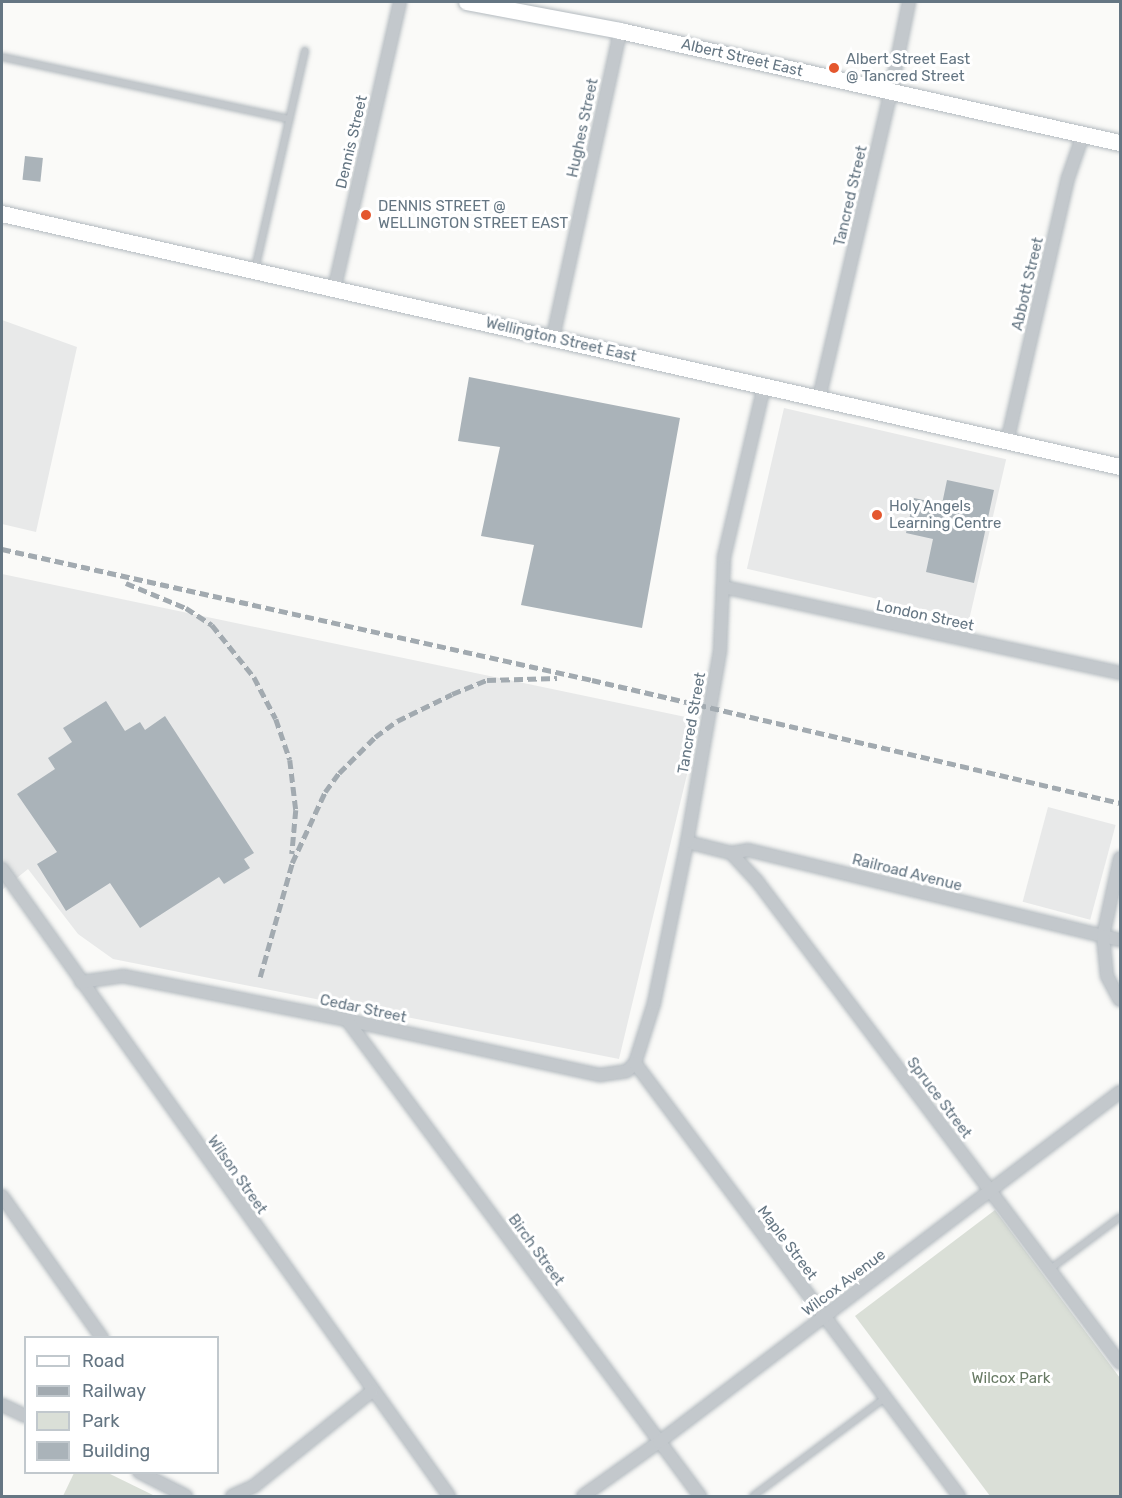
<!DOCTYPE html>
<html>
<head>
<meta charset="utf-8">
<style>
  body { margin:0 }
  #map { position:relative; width:1122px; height:1498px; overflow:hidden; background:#fafaf8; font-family:Rubik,sans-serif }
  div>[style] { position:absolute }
  .built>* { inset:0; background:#e8e9e9; transform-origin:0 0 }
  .green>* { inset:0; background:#dadfd7 }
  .building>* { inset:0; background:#aab3b9; transform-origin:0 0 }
  .roads { filter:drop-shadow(0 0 2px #b3babf) drop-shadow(0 0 2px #b3babf) }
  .lane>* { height:6px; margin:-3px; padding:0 3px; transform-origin:3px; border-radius:3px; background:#c3c8cc }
  .street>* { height:12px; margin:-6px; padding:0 6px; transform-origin:6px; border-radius:6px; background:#c3c8cc }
  .secondary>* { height:16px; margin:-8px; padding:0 8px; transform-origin:8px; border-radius:8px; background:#fff }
  .rail>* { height:4.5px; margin-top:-2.25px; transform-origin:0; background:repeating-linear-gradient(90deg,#a2aab0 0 9px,transparent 0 13.5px) }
  .dots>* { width:16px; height:16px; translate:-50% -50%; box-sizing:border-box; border:3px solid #fff; border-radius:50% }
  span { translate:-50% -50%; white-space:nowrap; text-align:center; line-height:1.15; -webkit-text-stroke:6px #fff; paint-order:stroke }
  .street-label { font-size:15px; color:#657683 }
  .poi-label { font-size:15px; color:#657683 }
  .left { translate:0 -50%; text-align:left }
  .park-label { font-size:15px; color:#687a64 }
  .frame { position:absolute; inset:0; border:3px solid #657683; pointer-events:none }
  .legend { position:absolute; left:24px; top:1336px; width:195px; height:138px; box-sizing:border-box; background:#fff; border:2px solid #c1c8cd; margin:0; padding:8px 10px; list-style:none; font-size:18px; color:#657683 }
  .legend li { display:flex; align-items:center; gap:12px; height:30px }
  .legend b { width:30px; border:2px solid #c1c8cd }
</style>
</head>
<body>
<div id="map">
  <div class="built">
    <i style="clip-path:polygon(2px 320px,77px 347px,36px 532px,2px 524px)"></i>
    <i style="left:784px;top:408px;width:228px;height:165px;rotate:13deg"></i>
    <i style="clip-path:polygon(2px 574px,700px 720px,619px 1059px,113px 959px,78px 934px,28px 869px,2px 890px)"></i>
    <i style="left:1048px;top:807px;width:70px;height:98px;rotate:15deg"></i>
  </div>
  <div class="green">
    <i style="clip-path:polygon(995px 1210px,1120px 1378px,1120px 1496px,990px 1496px,855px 1316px)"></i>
    <i style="clip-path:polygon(74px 1473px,108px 1473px,155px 1496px,63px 1496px)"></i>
  </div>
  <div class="building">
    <i style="left:25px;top:156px;width:18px;height:24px;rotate:6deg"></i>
    <i style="clip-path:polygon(469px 377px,680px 418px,642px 628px,521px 605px,534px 545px,481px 536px,500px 447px,458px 441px)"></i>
    <i style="clip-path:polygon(947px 480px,994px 490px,974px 583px,926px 572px,933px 539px,906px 533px,914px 498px,942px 504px)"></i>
    <i style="clip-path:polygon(106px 701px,125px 731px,140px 722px,145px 730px,165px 716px,254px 853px,244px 859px,250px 868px,224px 884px,219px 877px,140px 928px,110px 883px,66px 911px,37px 864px,57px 852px,17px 794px,55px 769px,48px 758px,72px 742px,63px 728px)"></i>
  </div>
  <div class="roads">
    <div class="lane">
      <i style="left:2px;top:57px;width:294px;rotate:12.2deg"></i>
      <i style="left:255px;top:269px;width:224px;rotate:-77.1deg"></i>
      <i style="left:1050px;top:1269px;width:87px;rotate:-36.6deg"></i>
      <i style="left:753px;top:1496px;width:164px;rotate:-36.6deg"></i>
    </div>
    <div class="street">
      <i style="left:334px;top:290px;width:295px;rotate:-77.1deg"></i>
      <i style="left:553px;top:337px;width:313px;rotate:-77.6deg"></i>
      <i style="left:819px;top:398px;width:315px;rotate:-76.8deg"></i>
      <i style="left:891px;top:91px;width:91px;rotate:-78.6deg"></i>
      <i style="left:1007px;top:442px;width:271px;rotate:-77deg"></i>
      <i style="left:1068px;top:178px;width:46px;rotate:-70.8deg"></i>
      <i style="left:723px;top:587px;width:406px;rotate:12.2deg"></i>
      <i style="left:687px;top:842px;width:45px;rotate:14deg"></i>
      <i style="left:731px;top:853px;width:17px;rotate:-10deg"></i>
      <i style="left:748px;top:850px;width:383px;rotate:13.6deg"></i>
      <i style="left:731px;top:853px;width:38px;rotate:47deg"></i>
      <i style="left:757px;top:881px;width:603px;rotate:53.02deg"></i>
      <i style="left:1120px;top:858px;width:80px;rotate:102.3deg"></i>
      <i style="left:1103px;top:936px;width:40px;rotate:84.3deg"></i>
      <i style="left:1107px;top:976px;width:27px;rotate:62deg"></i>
      <i style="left:2px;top:869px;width:770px;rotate:54.51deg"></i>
      <i style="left:81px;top:982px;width:42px;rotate:-8.1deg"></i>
      <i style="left:123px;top:976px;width:228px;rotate:11.1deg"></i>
      <i style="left:347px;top:1020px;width:259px;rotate:12.3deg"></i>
      <i style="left:600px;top:1075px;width:27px;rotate:-8deg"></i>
      <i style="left:627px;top:1071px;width:11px;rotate:-45deg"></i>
      <i style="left:635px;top:1063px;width:63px;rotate:-72.4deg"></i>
      <i style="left:654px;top:1003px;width:164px;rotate:-78.4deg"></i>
      <i style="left:687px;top:842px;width:195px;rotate:-80.2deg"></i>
      <i style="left:720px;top:650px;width:93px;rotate:-87.5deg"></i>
      <i style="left:724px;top:557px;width:176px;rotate:-76.8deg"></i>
      <i style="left:347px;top:1020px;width:593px;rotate:53.44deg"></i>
      <i style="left:635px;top:1063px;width:541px;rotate:53.19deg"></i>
      <i style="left:2px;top:1196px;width:174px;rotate:54.8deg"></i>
      <i style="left:2px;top:1405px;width:26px;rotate:25deg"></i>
      <i style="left:139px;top:1472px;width:53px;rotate:27.1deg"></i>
      <i style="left:232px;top:1496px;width:24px;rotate:-24deg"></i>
      <i style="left:254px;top:1486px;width:151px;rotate:-38.8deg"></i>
      <i style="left:583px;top:1496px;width:93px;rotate:-35.4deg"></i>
      <i style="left:659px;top:1442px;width:579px;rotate:-37.21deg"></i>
    </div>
    <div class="secondary">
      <i style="left:467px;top:2px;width:156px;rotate:10.7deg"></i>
      <i style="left:620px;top:31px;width:512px;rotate:12.63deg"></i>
      <i style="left:2px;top:214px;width:1146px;rotate:12.75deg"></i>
    </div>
  </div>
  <div class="rail">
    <i style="left:2px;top:549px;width:604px;rotate:12.52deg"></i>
    <i style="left:592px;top:680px;width:542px;rotate:13.11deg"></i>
    <i style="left:126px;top:583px;width:65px;rotate:22.6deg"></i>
    <i style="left:186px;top:608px;width:31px;rotate:33deg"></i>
    <i style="left:212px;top:625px;width:67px;rotate:51.1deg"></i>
    <i style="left:254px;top:677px;width:47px;rotate:62.4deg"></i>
    <i style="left:276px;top:719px;width:43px;rotate:71.1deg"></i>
    <i style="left:290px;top:760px;width:50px;rotate:83.2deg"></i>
    <i style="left:296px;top:810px;width:44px;rotate:95.2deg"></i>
    <i style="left:260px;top:977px;width:118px;rotate:-74.3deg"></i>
    <i style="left:292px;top:863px;width:78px;rotate:-65.1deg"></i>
    <i style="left:325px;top:792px;width:24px;rotate:-54deg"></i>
    <i style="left:339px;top:773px;width:51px;rotate:-45deg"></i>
    <i style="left:375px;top:737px;width:27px;rotate:-36deg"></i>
    <i style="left:397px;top:721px;width:61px;rotate:-26.1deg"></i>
    <i style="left:452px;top:694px;width:38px;rotate:-22deg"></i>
    <i style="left:487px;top:680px;width:70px;rotate:-1.6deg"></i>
  </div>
  <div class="dots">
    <i style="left:834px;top:68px;background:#e4572e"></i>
    <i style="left:366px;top:215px;background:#e4572e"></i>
    <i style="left:877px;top:515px;background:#e4572e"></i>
  </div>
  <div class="street-label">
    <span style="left:742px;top:58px;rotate:13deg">Albert Street East</span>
    <span style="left:583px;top:128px;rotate:-78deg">Hughes Street</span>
    <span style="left:352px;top:142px;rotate:-77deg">Dennis Street</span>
    <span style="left:851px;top:196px;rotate:-77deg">Tancred Street</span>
    <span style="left:1028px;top:284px;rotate:-77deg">Abbott Street</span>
    <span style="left:561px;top:340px;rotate:13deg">Wellington Street East</span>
    <span style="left:925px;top:616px;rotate:12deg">London Street</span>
    <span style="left:692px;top:723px;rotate:-80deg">Tancred Street</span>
    <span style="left:907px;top:873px;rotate:14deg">Railroad Avenue</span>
    <span style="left:363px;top:1009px;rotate:12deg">Cedar Street</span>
    <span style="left:939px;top:1098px;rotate:53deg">Spruce Street</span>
    <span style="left:237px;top:1175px;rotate:55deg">Wilson Street</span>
    <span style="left:787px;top:1243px;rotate:53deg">Maple Street</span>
    <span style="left:536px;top:1250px;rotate:54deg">Birch Street</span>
    <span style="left:844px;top:1283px;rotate:-37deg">Wilcox Avenue</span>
  </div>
  <div class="poi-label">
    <span class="left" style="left:846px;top:68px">Albert Street East<br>@ Tancred Street</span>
    <span class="left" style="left:378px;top:215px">DENNIS STREET @<br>WELLINGTON STREET EAST</span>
    <span class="left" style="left:889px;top:515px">Holy Angels<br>Learning Centre</span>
  </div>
  <div class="park-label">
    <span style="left:1011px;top:1379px">Wilcox Park</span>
  </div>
  <div class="frame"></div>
  <ul class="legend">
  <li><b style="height:8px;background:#fff"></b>Road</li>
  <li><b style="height:8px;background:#a2aab0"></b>Railway</li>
  <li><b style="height:16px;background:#dadfd7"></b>Park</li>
  <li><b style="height:16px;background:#aab3b9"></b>Building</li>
  </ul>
</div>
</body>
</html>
